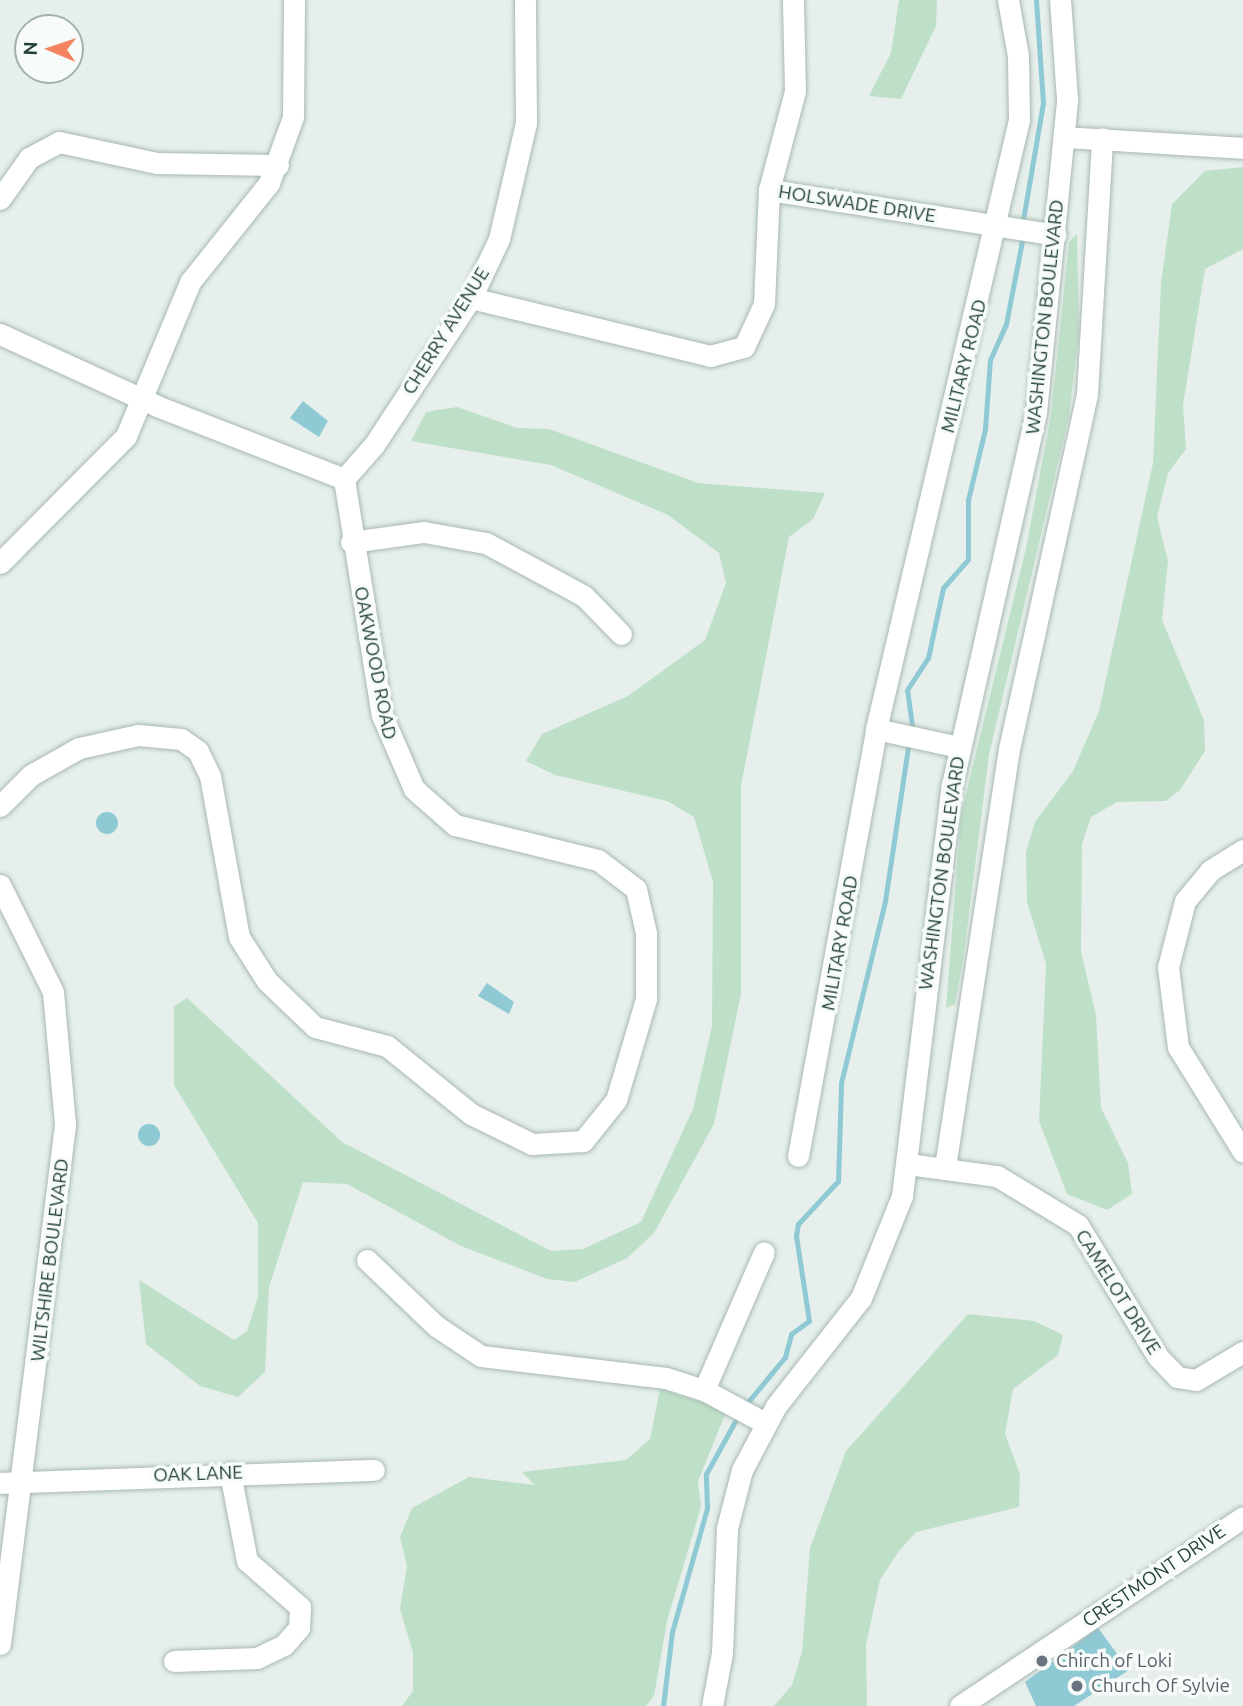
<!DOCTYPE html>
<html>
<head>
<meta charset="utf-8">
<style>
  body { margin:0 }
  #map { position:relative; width:1243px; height:1706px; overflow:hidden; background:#e6efeb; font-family:Ubuntu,sans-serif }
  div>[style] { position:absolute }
  .green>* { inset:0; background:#bfe0c8 }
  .water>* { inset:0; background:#8ec9d4 }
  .round { border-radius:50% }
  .stream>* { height:5px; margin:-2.5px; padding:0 2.5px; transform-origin:2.5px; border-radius:2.5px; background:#8ec9d4 }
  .roads { filter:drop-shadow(0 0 2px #a8b8b2) drop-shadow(0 0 2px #a8b8b2) }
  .minor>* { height:21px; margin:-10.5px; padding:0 10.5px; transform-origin:10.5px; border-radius:10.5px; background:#fff }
  .tertiary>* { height:21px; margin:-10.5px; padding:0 10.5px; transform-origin:10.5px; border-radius:10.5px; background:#fff }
  .dots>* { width:19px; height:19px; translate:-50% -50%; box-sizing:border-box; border:4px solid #f7fbf9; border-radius:50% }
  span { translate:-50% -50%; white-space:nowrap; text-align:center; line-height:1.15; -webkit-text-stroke:7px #f7fbf9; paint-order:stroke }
  .street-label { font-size:19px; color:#24423a }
  .worship-label { font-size:19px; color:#5b616d }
  .left { translate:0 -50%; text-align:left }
  .north { position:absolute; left:14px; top:14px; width:70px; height:70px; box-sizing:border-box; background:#f7fbf9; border:2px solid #a3b1ad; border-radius:50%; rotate:272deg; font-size:19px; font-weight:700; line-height:28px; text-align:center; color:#24423a }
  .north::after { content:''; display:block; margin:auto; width:24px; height:32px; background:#f4845f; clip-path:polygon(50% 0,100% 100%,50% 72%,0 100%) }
</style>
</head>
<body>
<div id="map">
  <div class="green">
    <i style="clip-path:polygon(899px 0,937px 0,936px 26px,901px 99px,869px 96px,891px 53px)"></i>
    <i style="clip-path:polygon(1243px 167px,1243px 249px,1205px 269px,1183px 405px,1186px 449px,1168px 473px,1157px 517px,1168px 561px,1162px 620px,1204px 720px,1205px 751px,1180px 790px,1166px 801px,1117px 802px,1091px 817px,1082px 844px,1081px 952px,1096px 1015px,1101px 1108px,1128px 1163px,1132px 1194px,1107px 1210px,1067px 1194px,1039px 1121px,1046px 964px,1027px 902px,1026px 852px,1035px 822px,1073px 771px,1099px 711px,1153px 463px,1161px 283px,1172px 204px,1205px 171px)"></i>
    <i style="clip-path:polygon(1077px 234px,1079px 332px,1069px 416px,989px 755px,963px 961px,955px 1004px,946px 1008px,961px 814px,1026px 548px,1051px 415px,1069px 242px)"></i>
    <i style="clip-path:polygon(457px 407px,517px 428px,549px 429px,698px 483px,825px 493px,813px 519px,789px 537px,741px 786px,741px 994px,714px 1124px,654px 1233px,627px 1258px,575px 1282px,547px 1279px,461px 1246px,347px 1184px,303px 1182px,269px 1287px,265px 1372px,238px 1397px,200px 1386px,146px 1344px,139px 1280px,234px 1340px,247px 1331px,258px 1297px,258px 1223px,174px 1085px,174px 1006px,187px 998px,342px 1142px,551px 1251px,583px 1249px,641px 1222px,693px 1109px,712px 1026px,713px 882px,694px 817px,667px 801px,555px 775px,526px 761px,542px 734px,628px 696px,705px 640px,726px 583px,719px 553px,668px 515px,551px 465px,411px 441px,426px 412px)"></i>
    <i style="clip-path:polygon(968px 1314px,1034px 1321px,1063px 1335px,1058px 1355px,1013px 1389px,1005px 1434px,1020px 1474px,1019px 1507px,916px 1532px,899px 1551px,880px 1580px,866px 1645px,867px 1706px,774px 1706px,792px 1685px,802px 1652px,810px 1548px,846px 1451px)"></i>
    <i style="clip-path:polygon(660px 1389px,727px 1410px,698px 1481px,701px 1507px,667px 1621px,654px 1696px,646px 1706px,402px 1706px,413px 1691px,413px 1653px,400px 1609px,407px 1566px,400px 1537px,412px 1508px,469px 1477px,535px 1485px,522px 1472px,626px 1460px,650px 1439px)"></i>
  </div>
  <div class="water">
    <i style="clip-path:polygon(303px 401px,328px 421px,319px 437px,290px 418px)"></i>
    <i class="round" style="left:96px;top:812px;width:22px;height:22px"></i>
    <i style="clip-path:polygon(487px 983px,514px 1002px,509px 1014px,478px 996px)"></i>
    <i class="round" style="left:138px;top:1124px;width:22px;height:22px"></i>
    <i style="clip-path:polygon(1098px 1628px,1129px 1670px,1074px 1706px,1036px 1706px,1025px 1682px)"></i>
  </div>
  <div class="stream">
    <i style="left:1023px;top:220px;width:119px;rotate:-80.3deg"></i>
    <i style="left:1043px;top:103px;width:103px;rotate:-93.9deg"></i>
    <i style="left:912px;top:725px;width:35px;rotate:-98deg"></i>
    <i style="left:907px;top:690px;width:38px;rotate:-57deg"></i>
    <i style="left:928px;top:658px;width:72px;rotate:-77.9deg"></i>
    <i style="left:943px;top:588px;width:38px;rotate:-49deg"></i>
    <i style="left:968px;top:559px;width:59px;rotate:-90deg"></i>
    <i style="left:968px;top:500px;width:73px;rotate:-76.5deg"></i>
    <i style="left:985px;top:429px;width:69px;rotate:-85.9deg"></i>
    <i style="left:990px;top:360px;width:39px;rotate:-66deg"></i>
    <i style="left:1006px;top:324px;width:85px;rotate:-79.1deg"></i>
    <i style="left:747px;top:1403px;width:60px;rotate:-50.4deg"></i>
    <i style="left:785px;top:1357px;width:24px;rotate:-75deg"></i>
    <i style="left:791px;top:1334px;width:22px;rotate:-36deg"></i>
    <i style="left:809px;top:1321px;width:86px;rotate:-98.7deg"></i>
    <i style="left:796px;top:1236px;width:12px;rotate:-81deg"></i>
    <i style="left:798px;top:1224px;width:59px;rotate:-47.1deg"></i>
    <i style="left:838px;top:1181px;width:98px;rotate:-88.2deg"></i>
    <i style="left:841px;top:1083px;width:187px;rotate:-76.4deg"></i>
    <i style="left:885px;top:901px;width:156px;rotate:-81.5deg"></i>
    <i style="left:663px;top:1706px;width:75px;rotate:-83.1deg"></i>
    <i style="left:672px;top:1632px;width:129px;rotate:-74.2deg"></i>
    <i style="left:707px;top:1508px;width:34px;rotate:-92deg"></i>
    <i style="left:706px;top:1474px;width:66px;rotate:-61.1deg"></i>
  </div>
  <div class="roads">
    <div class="minor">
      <i style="left:1064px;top:137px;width:179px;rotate:3.5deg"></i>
      <i style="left:769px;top:190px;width:290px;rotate:8.9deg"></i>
      <i style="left:0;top:199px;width:50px;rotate:-54.7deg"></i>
      <i style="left:29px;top:158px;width:34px;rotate:-28deg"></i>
      <i style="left:59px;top:142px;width:100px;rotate:12.1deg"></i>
      <i style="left:157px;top:163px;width:121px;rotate:0.9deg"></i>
      <i style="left:471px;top:298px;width:246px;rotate:13.6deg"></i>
      <i style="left:710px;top:356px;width:35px;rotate:-15deg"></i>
      <i style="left:744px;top:347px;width:47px;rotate:-65.1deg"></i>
      <i style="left:764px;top:304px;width:114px;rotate:-87.5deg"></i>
      <i style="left:769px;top:190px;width:102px;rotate:-75.3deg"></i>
      <i style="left:795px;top:91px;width:91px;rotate:-91.3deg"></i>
      <i style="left:0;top:334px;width:173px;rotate:24.6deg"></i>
      <i style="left:157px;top:406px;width:201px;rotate:21.3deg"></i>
      <i style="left:344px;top:479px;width:239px;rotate:80.9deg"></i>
      <i style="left:382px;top:715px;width:81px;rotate:66.6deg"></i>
      <i style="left:414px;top:789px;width:55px;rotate:41.3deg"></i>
      <i style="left:455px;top:825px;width:147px;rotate:13.8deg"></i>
      <i style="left:598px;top:860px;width:48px;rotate:37.3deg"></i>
      <i style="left:636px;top:889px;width:45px;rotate:77.2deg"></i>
      <i style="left:646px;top:933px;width:66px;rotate:90deg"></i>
      <i style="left:646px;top:999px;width:105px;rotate:106.5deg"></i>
      <i style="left:616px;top:1100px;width:53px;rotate:128.8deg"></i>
      <i style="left:583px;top:1141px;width:51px;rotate:176.6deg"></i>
      <i style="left:532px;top:1144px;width:68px;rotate:-153.8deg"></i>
      <i style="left:471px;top:1114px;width:108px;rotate:-141deg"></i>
      <i style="left:387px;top:1046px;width:74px;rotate:-165.2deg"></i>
      <i style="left:315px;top:1027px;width:66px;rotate:-136.2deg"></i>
      <i style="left:267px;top:981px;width:52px;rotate:-122.5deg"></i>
      <i style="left:239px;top:937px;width:164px;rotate:-100.2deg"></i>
      <i style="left:210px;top:776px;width:28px;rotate:-116deg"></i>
      <i style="left:198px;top:751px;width:21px;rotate:-145deg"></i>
      <i style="left:181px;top:739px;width:43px;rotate:-174.7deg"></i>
      <i style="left:138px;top:735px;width:60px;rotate:167.6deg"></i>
      <i style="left:79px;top:748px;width:55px;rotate:150.6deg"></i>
      <i style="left:31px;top:775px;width:44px;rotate:135deg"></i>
      <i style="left:344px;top:479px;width:45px;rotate:-48.6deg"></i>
      <i style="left:374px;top:445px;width:176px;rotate:-56.6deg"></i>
      <i style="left:471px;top:298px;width:65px;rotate:-64.6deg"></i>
      <i style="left:499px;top:239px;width:119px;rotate:-76.9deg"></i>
      <i style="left:526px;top:123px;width:123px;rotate:-90.5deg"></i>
      <i style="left:351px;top:542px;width:74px;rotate:-7.8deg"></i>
      <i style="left:424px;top:532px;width:63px;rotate:10.1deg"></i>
      <i style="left:486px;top:543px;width:111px;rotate:28.4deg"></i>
      <i style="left:584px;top:596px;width:53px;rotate:45.8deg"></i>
      <i style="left:0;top:563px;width:179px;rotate:-45.2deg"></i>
      <i style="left:126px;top:436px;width:167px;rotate:-67.4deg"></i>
      <i style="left:190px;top:282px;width:127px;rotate:-51.4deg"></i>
      <i style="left:269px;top:183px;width:70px;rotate:-70deg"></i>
      <i style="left:293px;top:117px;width:117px;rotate:-89.5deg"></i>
      <i style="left:876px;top:729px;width:85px;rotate:12.2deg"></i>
      <i style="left:1243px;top:850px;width:39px;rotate:148deg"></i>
      <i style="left:1210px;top:871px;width:39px;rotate:130deg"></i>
      <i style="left:1185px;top:901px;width:68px;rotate:104.4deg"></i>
      <i style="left:1168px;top:967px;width:81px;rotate:82.9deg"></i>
      <i style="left:1178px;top:1047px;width:123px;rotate:58.2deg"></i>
      <i style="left:0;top:885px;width:119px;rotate:63.6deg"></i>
      <i style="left:53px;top:992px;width:134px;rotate:84.8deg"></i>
      <i style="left:65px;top:1125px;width:523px;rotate:97.14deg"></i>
      <i style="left:798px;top:1156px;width:434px;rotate:-79.6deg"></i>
      <i style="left:876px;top:729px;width:626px;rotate:-76.79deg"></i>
      <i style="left:1019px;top:120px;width:64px;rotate:-90.9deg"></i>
      <i style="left:1018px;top:56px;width:57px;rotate:-100.1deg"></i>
      <i style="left:908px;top:1164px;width:90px;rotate:7.7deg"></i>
      <i style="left:997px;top:1176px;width:95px;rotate:31.2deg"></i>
      <i style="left:1078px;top:1225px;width:154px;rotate:58.8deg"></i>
      <i style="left:1158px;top:1357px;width:28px;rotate:46deg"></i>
      <i style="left:1177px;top:1377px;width:19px;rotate:9deg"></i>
      <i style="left:1196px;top:1380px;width:55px;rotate:-30.8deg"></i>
      <i style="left:945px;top:1167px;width:423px;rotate:-81.3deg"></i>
      <i style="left:1009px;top:749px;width:363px;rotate:-77.6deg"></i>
      <i style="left:1087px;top:394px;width:256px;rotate:-86.6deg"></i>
      <i style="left:367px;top:1260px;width:95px;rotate:43.7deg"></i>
      <i style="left:436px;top:1326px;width:54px;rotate:33.7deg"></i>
      <i style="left:481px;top:1356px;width:186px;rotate:6.8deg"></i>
      <i style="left:666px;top:1378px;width:40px;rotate:18deg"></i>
      <i style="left:704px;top:1390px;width:69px;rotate:28.4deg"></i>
      <i style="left:704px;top:1390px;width:150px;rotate:-66.5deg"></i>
      <i style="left:0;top:1483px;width:374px;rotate:-2deg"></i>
      <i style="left:174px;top:1661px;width:83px;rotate:-2.1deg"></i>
      <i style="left:257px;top:1658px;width:30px;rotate:-26deg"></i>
      <i style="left:284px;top:1645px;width:23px;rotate:-49deg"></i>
      <i style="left:299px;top:1628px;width:21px;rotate:-87deg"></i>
      <i style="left:300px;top:1607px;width:70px;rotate:-139deg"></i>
      <i style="left:247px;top:1561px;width:90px;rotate:-100.9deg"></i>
      <i style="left:960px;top:1706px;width:340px;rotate:-33.7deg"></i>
    </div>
    <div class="tertiary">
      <i style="left:712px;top:1706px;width:54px;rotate:-79.3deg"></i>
      <i style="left:722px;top:1653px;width:125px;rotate:-87.7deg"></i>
      <i style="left:727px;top:1528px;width:60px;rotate:-75.5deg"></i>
      <i style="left:742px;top:1470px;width:72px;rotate:-62deg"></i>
      <i style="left:776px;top:1406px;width:137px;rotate:-51.8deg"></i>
      <i style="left:861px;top:1298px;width:110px;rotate:-68.1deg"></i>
      <i style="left:902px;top:1196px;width:414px;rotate:-83.1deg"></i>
      <i style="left:952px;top:785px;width:382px;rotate:-77.3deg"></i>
      <i style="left:1036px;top:412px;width:315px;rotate:-84.3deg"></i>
      <i style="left:1067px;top:99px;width:99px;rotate:-94deg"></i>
    </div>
  </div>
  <div class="dots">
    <i style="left:1042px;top:1661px;background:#6b7280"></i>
    <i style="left:1077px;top:1686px;background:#6b7280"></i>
  </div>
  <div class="street-label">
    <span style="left:857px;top:204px;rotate:9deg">HOLSWADE DRIVE</span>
    <span style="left:1045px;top:317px;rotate:-84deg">WASHINGTON BOULEVARD</span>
    <span style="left:446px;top:331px;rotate:-58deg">CHERRY AVENUE</span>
    <span style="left:964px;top:366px;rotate:-76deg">MILITARY ROAD</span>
    <span style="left:375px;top:663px;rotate:79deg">OAKWOOD ROAD</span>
    <span style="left:942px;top:873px;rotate:-82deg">WASHINGTON BOULEVARD</span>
    <span style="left:840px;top:943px;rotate:-80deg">MILITARY ROAD</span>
    <span style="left:50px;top:1260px;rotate:-83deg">WILTSHIRE BOULEVARD</span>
    <span style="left:1118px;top:1292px;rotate:58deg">CAMELOT DRIVE</span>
    <span style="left:198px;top:1474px;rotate:-2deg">OAK LANE</span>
    <span style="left:1154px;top:1576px;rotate:-34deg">CRESTMONT DRIVE</span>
  </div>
  <div class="worship-label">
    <span class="left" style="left:1056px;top:1661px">Chirch of Loki</span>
    <span class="left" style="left:1091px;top:1686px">Church Of Sylvie</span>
  </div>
  <div class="north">N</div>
</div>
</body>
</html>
